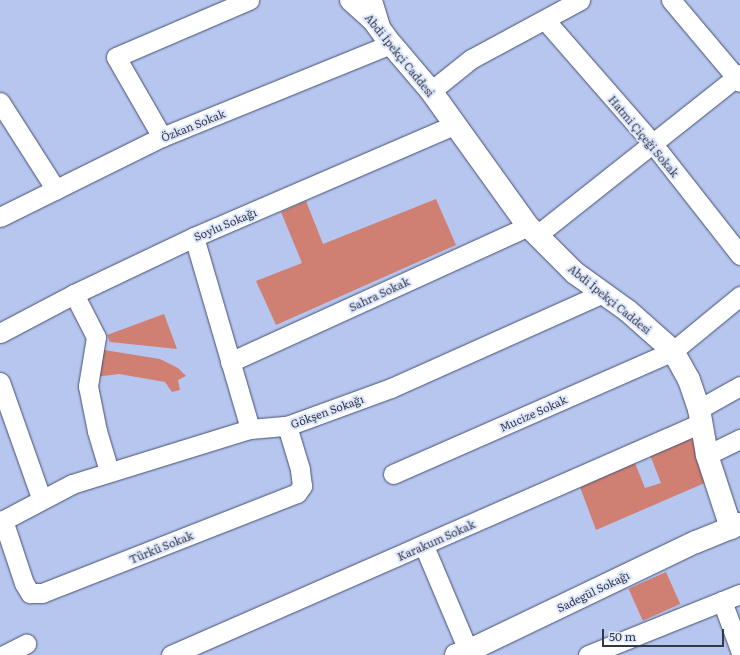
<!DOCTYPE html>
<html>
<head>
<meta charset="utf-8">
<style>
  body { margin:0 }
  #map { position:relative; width:740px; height:655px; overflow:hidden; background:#b7c6ee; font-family:Literata,serif }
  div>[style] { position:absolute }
  .green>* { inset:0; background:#d07f73; transform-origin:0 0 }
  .roads { filter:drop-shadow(0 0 1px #445072) drop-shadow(0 0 1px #445072) }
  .minor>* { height:19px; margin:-9.5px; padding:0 9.5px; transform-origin:9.5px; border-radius:9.5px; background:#fff }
  .tertiary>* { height:22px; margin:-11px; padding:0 11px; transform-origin:11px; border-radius:11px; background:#fff }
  span { translate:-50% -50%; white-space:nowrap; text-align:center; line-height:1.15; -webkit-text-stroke:4px #dfe7fc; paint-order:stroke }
  .street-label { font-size:11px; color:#323847 }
  .scale { position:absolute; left:602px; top:629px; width:122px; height:18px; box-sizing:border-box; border:2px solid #323847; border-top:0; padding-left:5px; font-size:12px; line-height:14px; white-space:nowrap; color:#323847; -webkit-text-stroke:3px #dfe7fc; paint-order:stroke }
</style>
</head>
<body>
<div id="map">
  <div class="green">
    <i style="clip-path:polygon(436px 199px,456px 245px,276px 325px,256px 281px,302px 263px,281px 212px,306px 201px,323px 244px)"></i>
    <i style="clip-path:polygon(164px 314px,177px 349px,110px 342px,107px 335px)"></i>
    <i style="clip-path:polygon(98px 349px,160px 359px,178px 368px,186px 376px,178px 380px,180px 390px,172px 392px,165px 382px,119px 374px,95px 377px)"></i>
    <i style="clip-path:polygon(687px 439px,693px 440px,707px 482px,596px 530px,580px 487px,635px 463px,645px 488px,661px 483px,650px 455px)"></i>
    <i style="left:666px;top:572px;width:35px;height:41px;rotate:66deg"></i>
  </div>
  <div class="roads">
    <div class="minor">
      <i style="left:372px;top:0;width:31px;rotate:73deg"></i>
      <i style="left:671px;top:0;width:107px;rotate:49.9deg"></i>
      <i style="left:545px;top:20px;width:164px;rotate:48.9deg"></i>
      <i style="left:653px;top:144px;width:141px;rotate:51.9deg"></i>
      <i style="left:431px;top:91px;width:51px;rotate:-38.7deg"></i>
      <i style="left:471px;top:59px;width:124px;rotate:-28.4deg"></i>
      <i style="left:0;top:102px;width:104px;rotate:57.5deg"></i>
      <i style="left:162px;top:137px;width:92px;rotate:-119.9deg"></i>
      <i style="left:116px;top:57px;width:145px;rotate:-23.2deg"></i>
      <i style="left:0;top:217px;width:181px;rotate:-26.3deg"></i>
      <i style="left:162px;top:137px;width:247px;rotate:-22.1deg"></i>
      <i style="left:537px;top:235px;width:259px;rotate:-38.4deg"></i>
      <i style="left:194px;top:237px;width:200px;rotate:73.7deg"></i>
      <i style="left:74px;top:294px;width:48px;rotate:62.9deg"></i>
      <i style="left:96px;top:337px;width:50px;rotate:99.3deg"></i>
      <i style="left:88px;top:386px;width:46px;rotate:78.7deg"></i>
      <i style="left:97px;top:431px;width:42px;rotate:73.3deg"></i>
      <i style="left:0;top:333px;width:84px;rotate:-27.8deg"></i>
      <i style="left:74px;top:294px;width:133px;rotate:-25.4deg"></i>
      <i style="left:194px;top:237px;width:283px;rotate:-23.3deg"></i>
      <i style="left:230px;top:362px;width:328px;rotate:-24.5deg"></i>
      <i style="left:0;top:382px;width:123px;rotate:70.5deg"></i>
      <i style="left:699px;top:409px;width:47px;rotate:-29.3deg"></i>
      <i style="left:707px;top:455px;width:37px;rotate:-26deg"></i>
      <i style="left:393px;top:474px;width:306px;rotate:-23.7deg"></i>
      <i style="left:673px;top:351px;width:87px;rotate:-39.4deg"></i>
      <i style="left:3px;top:520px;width:66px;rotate:71.6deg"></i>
      <i style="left:24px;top:583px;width:12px;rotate:59deg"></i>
      <i style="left:30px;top:593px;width:12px"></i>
      <i style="left:42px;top:593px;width:274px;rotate:-21.4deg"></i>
      <i style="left:297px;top:493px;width:9px;rotate:-54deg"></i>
      <i style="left:302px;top:486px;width:17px;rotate:-97deg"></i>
      <i style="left:300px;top:469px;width:45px;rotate:-106.8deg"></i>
      <i style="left:0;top:522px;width:81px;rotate:-27.8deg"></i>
      <i style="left:72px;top:484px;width:186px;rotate:-17.2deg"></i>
      <i style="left:250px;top:429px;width:37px;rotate:-5deg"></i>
      <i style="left:287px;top:426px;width:111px;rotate:-20.1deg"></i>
      <i style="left:391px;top:388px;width:232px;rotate:-24.1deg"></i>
      <i style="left:424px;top:546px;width:118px;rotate:67.1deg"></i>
      <i style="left:722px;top:601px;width:52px;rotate:69.8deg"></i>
      <i style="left:4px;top:655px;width:25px;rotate:-27deg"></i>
      <i style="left:171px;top:655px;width:579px;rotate:-23.64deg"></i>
      <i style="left:588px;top:655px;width:164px;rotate:-21.9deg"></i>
    </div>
    <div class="tertiary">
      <i style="left:351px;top:0;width:31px;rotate:42deg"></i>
      <i style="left:374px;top:21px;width:29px;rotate:54deg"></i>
      <i style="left:391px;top:44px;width:62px;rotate:49.6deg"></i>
      <i style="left:431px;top:91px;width:166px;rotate:54.3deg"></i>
      <i style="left:528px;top:226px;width:66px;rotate:45deg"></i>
      <i style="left:575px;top:273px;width:65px;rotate:35.6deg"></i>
      <i style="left:628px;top:311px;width:60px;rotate:41.6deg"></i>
      <i style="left:673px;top:351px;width:33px;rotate:61deg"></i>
      <i style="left:689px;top:380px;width:31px;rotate:71deg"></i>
      <i style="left:699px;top:409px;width:47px;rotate:80.1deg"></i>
      <i style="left:707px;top:455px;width:77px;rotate:71.8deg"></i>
      <i style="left:456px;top:655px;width:13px;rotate:-18deg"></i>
      <i style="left:468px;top:651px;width:253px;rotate:-25.6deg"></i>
      <i style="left:696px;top:542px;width:48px;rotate:-22.2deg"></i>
    </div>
  </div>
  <div class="street-label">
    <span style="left:400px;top:55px;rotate:51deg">Abdi İpekçi Caddesi</span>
    <span style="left:193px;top:125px;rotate:-22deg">Özkan Sokak</span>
    <span style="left:644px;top:136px;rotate:50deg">Hatmi Çiçeği Sokak</span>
    <span style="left:225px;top:224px;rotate:-23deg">Soylu Sokağı</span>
    <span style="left:379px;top:294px;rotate:-25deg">Sahra Sokak</span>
    <span style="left:610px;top:299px;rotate:39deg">Abdi İpekçi Caddesi</span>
    <span style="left:327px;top:411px;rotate:-20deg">Gökşen Sokağı</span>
    <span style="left:533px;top:413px;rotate:-24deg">Mucize Sokak</span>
    <span style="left:436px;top:540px;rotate:-24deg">Karakum Sokak</span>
    <span style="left:161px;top:547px;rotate:-22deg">Türkü Sokak</span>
    <span style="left:593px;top:591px;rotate:-26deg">Sadegül Sokağı</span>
  </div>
  <div class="scale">50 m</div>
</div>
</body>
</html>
